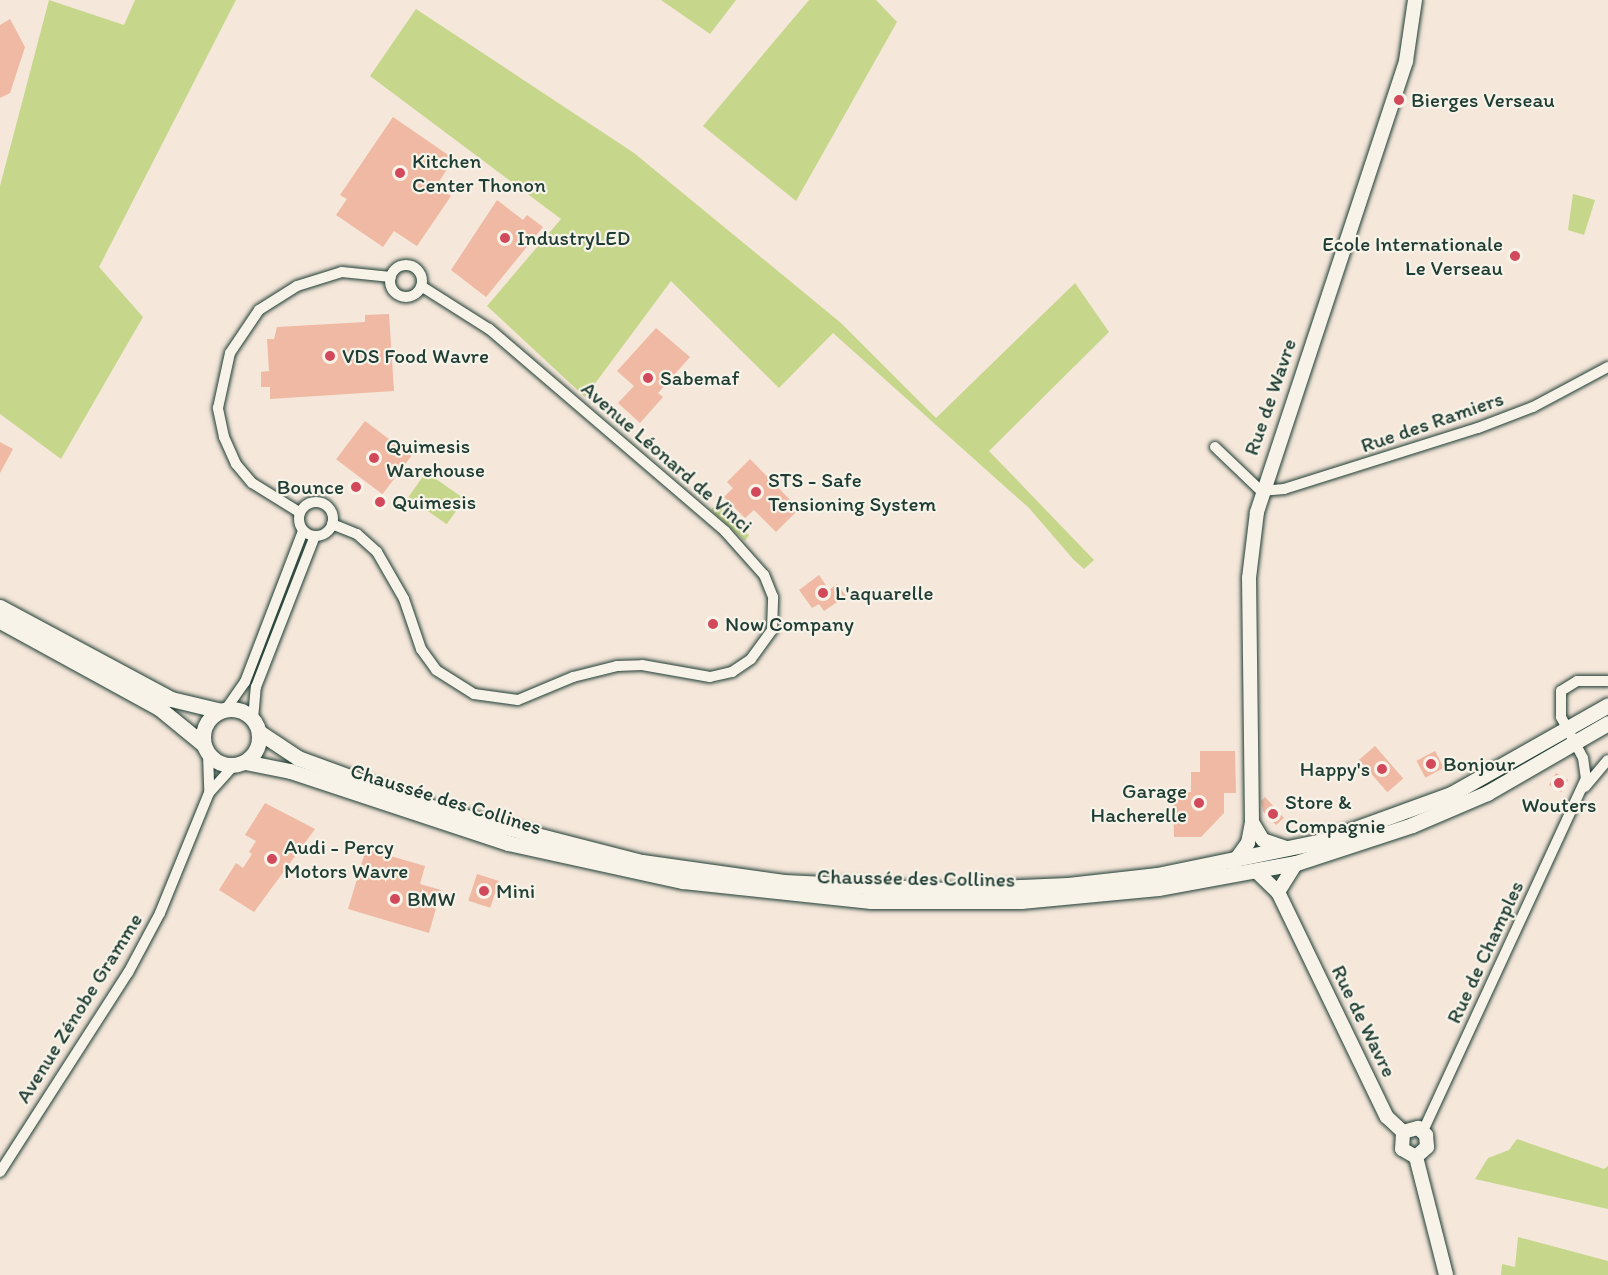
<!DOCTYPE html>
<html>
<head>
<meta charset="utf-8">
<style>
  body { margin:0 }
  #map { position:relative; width:1608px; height:1275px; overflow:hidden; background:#f5e7da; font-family:Itim,sans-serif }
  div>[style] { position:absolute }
  .green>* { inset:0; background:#c6d78b; transform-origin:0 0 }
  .building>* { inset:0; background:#efb9a3; transform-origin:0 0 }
  .roads { filter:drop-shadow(0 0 2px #1f3d34) drop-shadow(0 0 2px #1f3d34) }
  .minor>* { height:10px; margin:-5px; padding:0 5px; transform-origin:5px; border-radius:5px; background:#f7f3e8 }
  .minor>.ring { margin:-5px; padding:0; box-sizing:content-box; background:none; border:10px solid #f7f3e8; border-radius:50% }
  .tertiary>* { height:14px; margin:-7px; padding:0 7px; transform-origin:7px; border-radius:7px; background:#f7f3e8 }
  .secondary>* { height:15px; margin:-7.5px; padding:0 7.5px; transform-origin:7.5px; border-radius:7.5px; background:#f7f3e8 }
  .secondary>.ring { margin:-7.5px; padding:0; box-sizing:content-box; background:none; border:15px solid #f7f3e8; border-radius:50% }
  .dots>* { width:16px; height:16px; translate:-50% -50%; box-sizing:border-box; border:3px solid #f7f3e8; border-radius:50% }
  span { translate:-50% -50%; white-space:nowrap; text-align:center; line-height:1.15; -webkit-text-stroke:4.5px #f7f3e8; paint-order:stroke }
  .poi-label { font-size:21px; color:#1f3d34 }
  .left { translate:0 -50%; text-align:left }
  .right { translate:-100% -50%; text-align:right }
  .street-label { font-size:21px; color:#1f3d34 }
</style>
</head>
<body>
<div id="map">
  <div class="green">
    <i style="clip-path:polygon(49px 0,124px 25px,135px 0,236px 0,99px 267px,143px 317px,61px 459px,0 414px,0 186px)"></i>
    <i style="clip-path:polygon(661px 0,736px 0,710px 34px)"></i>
    <i style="clip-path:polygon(809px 0,876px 0,897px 22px,796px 201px,703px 126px)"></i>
    <i style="clip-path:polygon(416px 9px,634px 153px,841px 323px,936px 418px,1075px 283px,1109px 332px,989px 451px,1094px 560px,1084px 569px,1073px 559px,1029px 508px,833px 333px,779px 388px,671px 281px,585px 397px,487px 306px,561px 219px,370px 76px)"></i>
    <i style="clip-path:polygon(1573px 194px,1595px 200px,1584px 235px,1568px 230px)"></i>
    <i style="left:426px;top:472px;width:47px;height:31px;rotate:35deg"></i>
    <i style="clip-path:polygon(717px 503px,749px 535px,745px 541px,711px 510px)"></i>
    <i style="clip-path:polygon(1517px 1139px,1604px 1169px,1608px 1166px,1608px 1209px,1475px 1179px,1488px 1158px,1509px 1150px)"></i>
    <i style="clip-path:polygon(1518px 1237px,1608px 1261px,1608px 1275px,1501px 1275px,1502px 1264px,1515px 1267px)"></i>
  </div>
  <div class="building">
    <i style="clip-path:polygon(10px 19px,25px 47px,10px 93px,0 98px,0 25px)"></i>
    <i style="clip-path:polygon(393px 117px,454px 159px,436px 186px,451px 196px,417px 246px,394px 231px,383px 247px,336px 215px,347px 199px,340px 195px)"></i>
    <i style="clip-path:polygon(497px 200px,523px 220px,527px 215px,543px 227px,486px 297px,451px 270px)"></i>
    <i style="clip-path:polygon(389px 314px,394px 391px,270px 399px,270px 387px,261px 387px,261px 372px,269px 371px,267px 339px,274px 339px,277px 327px,365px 322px,365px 315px)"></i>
    <i style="clip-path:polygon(656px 328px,690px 357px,658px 393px,663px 397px,640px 423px,618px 403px,634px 386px,617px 371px)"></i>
    <i style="left:365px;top:421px;width:58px;height:48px;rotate:37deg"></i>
    <i style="clip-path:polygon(0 442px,13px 449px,0 473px)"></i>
    <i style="clip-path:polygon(750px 459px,799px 509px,776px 532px,754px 510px,745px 518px,724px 497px,733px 488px,727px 482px)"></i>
    <i style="clip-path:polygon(819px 575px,829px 590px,837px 584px,846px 596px,824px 611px,819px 604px,812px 608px,799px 590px)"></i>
    <i style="left:1375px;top:746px;width:43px;height:21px;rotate:49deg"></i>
    <i style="clip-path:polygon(1200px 751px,1235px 751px,1236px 793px,1224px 793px,1224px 813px,1201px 837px,1174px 837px,1173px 792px,1191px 792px,1191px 772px,1200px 772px)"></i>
    <i style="left:1435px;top:751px;width:19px;height:21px;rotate:62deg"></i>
    <i style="left:1556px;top:773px;width:14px;height:14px;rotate:30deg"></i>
    <i style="clip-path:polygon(1265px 797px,1284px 818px,1276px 825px,1263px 811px,1261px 801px)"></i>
    <i style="clip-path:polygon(265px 803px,315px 829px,254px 912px,219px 890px,236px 863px,243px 868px,252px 854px,249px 852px,256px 841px,245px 835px)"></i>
    <i style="clip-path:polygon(366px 849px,425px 866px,420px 884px,441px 890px,429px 933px,348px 909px)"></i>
    <i style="left:477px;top:874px;width:23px;height:28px;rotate:18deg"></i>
  </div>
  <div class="roads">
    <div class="minor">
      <i class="ring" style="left:390px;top:265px;width:22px;height:22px"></i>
      <i style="left:1215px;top:447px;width:64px;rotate:43.7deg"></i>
      <i style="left:1261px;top:491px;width:23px;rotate:-5deg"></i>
      <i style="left:1284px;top:489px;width:203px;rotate:-17.5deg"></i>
      <i style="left:1478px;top:428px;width:59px;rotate:-20.9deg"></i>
      <i style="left:1533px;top:407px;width:85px;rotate:-28.1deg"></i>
      <i class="ring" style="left:299px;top:502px;width:24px;height:24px"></i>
      <i style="left:299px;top:512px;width:55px;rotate:-148.3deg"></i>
      <i style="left:252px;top:483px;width:25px;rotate:-130deg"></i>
      <i style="left:236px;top:464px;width:30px;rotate:-114deg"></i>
      <i style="left:224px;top:437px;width:30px;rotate:-102deg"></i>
      <i style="left:218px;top:408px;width:56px;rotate:-77.7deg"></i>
      <i style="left:230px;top:353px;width:52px;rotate:-56deg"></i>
      <i style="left:259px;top:310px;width:45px;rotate:-32.3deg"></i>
      <i style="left:297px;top:286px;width:47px;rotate:-17.3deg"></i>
      <i style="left:342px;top:272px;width:49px;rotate:5.8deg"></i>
      <i style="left:332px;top:524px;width:27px;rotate:22deg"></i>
      <i style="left:357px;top:534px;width:27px;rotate:42deg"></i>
      <i style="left:377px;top:552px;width:54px;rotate:60.1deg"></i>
      <i style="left:404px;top:599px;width:53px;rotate:71.2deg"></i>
      <i style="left:421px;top:649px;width:26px;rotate:54deg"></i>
      <i style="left:436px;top:670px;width:45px;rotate:32.3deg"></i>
      <i style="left:474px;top:694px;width:44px;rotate:7.8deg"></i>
      <i style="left:518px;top:700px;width:60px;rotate:-22.7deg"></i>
      <i style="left:573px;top:677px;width:45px;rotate:-14deg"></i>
      <i style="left:617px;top:666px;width:25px;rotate:-2deg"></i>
      <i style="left:642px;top:665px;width:69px;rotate:10deg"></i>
      <i style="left:710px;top:677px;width:23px;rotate:-13deg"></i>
      <i style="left:732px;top:672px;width:23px;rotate:-34deg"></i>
      <i style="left:751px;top:659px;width:36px;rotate:-54deg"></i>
      <i style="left:772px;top:630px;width:33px;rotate:-88deg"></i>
      <i style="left:773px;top:597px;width:24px;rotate:-112deg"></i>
      <i style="left:764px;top:575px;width:59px;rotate:-131.6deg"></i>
      <i style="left:725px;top:531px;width:311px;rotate:-139.4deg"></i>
      <i style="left:489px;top:329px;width:80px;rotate:-147.7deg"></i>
      <i style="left:226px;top:709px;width:33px;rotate:-55deg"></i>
      <i style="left:245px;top:682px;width:162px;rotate:-69deg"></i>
      <i style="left:253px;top:719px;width:32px;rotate:-85deg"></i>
      <i style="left:256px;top:687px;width:162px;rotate:-68.7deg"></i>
      <i style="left:208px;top:754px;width:36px;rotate:88deg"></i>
      <i style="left:1585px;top:787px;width:35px;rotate:-50deg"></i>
      <i style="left:1423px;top:1131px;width:388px;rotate:-65.2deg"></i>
      <i style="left:1586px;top:779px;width:21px;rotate:-98deg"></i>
      <i style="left:1583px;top:758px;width:47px;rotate:-118.2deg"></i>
      <i style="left:1561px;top:717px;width:26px;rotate:-90deg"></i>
      <i style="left:1561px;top:691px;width:19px;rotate:-32deg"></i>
      <i style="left:1577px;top:681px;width:31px"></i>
      <i style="left:0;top:1172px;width:237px;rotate:-57.3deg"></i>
      <i style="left:128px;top:973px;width:68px;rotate:-61.9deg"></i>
      <i style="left:160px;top:913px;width:130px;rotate:-67.8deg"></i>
      <i style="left:209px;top:793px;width:36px;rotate:-48deg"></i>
    </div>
    <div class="tertiary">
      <i style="left:1252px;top:822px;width:21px;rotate:59deg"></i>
      <i style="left:1263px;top:840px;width:24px;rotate:19deg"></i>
      <i style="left:1234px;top:862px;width:24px;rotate:-54deg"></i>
      <i style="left:1248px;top:843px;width:21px;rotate:-79deg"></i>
      <i style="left:1252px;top:822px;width:244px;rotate:-90.7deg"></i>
      <i style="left:1249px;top:578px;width:66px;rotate:-83.1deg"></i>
      <i style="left:1257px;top:512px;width:475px;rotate:-71.7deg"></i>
      <i style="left:1406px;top:61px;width:62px;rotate:-81.6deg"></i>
      <i style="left:1257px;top:872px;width:29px;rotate:44deg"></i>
      <i style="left:1278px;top:892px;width:250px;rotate:64.2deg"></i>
      <i style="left:1387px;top:1117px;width:22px;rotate:43deg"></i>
      <i style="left:1278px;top:892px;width:34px;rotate:-58deg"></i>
      <i style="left:1403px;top:1132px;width:16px;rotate:-15deg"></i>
      <i style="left:1418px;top:1128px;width:11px;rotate:41deg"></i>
      <i style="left:1426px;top:1135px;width:12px;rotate:85deg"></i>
      <i style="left:1427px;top:1147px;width:15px;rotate:138deg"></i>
      <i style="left:1403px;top:1132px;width:17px;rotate:93deg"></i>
      <i style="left:1402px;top:1149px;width:16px;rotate:30deg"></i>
      <i style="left:1416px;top:1157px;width:122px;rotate:75.7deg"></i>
    </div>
    <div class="secondary">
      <i style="left:0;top:607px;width:194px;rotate:28.3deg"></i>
      <i style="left:171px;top:699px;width:51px;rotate:13.5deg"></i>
      <i style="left:0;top:621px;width:181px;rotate:28.7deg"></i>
      <i style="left:159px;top:708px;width:57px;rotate:39.3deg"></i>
      <i class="ring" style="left:203px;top:709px;width:41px;height:41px"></i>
      <i style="left:259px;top:732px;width:47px;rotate:33.7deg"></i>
      <i style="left:298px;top:758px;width:154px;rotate:20.1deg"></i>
      <i style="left:443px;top:811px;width:205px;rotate:14.4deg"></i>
      <i style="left:642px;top:862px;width:143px;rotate:8deg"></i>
      <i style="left:784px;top:882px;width:164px;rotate:2.8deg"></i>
      <i style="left:948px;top:890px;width:120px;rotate:-2.4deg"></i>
      <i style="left:1068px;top:885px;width:90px;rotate:-6.4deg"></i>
      <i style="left:1157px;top:875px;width:168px;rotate:-11.6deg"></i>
      <i style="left:1322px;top:841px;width:137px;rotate:-20deg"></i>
      <i style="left:1451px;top:794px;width:180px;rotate:-29.5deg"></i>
      <i style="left:245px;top:762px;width:46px;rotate:11.3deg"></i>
      <i style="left:290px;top:771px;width:230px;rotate:18.3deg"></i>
      <i style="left:508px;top:843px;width:179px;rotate:12.3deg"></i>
      <i style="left:683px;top:881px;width:189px;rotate:6.1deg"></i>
      <i style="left:871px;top:901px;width:150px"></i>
      <i style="left:1021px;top:901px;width:138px;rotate:-5.4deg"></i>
      <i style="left:1158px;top:888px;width:140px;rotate:-10.3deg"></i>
      <i style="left:1296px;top:863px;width:122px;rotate:-18.1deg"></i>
      <i style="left:1412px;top:825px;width:82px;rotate:-23.1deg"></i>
      <i style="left:1487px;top:793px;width:140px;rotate:-30deg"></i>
    </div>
  </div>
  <div class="dots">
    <i style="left:1399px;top:100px;background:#d1495b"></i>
    <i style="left:400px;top:173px;background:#d1495b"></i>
    <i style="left:505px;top:238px;background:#d1495b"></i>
    <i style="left:1515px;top:256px;background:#d1495b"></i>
    <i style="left:330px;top:356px;background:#d1495b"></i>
    <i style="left:648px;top:378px;background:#d1495b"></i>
    <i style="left:374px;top:458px;background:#d1495b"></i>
    <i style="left:356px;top:487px;background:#d1495b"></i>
    <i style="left:756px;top:492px;background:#d1495b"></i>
    <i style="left:380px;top:502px;background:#d1495b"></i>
    <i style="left:823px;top:593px;background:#d1495b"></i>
    <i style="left:713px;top:624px;background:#d1495b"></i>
    <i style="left:1431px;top:764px;background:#d1495b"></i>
    <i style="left:1382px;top:769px;background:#d1495b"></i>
    <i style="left:1559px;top:783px;background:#d1495b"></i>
    <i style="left:1199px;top:803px;background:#d1495b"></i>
    <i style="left:1273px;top:814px;background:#d1495b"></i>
    <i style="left:272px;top:859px;background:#d1495b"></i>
    <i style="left:484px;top:891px;background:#d1495b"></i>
    <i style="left:395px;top:899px;background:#d1495b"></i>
  </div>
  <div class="poi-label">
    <span class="left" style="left:1411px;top:100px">Bierges Verseau</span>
    <span class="left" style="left:412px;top:173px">Kitchen<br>Center Thonon</span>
    <span class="left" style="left:517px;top:238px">IndustryLED</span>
    <span class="right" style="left:1503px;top:256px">Ecole Internationale<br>Le Verseau</span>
    <span class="left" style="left:342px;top:356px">VDS Food Wavre</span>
    <span class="left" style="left:660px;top:378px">Sabemaf</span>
    <span class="left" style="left:386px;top:458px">Quimesis<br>Warehouse</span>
    <span class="left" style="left:768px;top:492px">STS - Safe<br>Tensioning System</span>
    <span class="right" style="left:344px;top:487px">Bounce</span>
    <span class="left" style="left:392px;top:502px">Quimesis</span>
    <span class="left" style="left:835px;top:593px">L'aquarelle</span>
    <span class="left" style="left:725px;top:624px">Now Company</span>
    <span class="left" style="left:1443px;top:764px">Bonjour</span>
    <span class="right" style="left:1370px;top:769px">Happy's</span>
    <span class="right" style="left:1187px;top:803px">Garage<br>Hacherelle</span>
    <span class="left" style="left:1285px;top:814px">Store &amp;<br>Compagnie</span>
    <span style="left:1559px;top:805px">Wouters</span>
    <span class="left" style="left:284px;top:859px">Audi - Percy<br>Motors Wavre</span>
    <span class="left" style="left:496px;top:891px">Mini</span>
    <span class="left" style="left:407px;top:899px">BMW</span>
  </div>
  <div class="street-label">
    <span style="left:1270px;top:397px;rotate:-71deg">Rue de Wavre</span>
    <span style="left:1432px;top:422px;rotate:-19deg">Rue des Ramiers</span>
    <span style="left:667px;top:457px;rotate:41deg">Avenue Léonard de Vinci</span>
    <span style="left:446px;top:799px;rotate:17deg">Chaussée des Collines</span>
    <span style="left:916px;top:878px;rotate:1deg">Chaussée des Collines</span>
    <span style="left:1485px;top:952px;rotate:-65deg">Rue de Champles</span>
    <span style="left:79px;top:1008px;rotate:-58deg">Avenue Zénobe Gramme</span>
    <span style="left:1364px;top:1021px;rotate:64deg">Rue de Wavre</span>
  </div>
</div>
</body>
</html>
